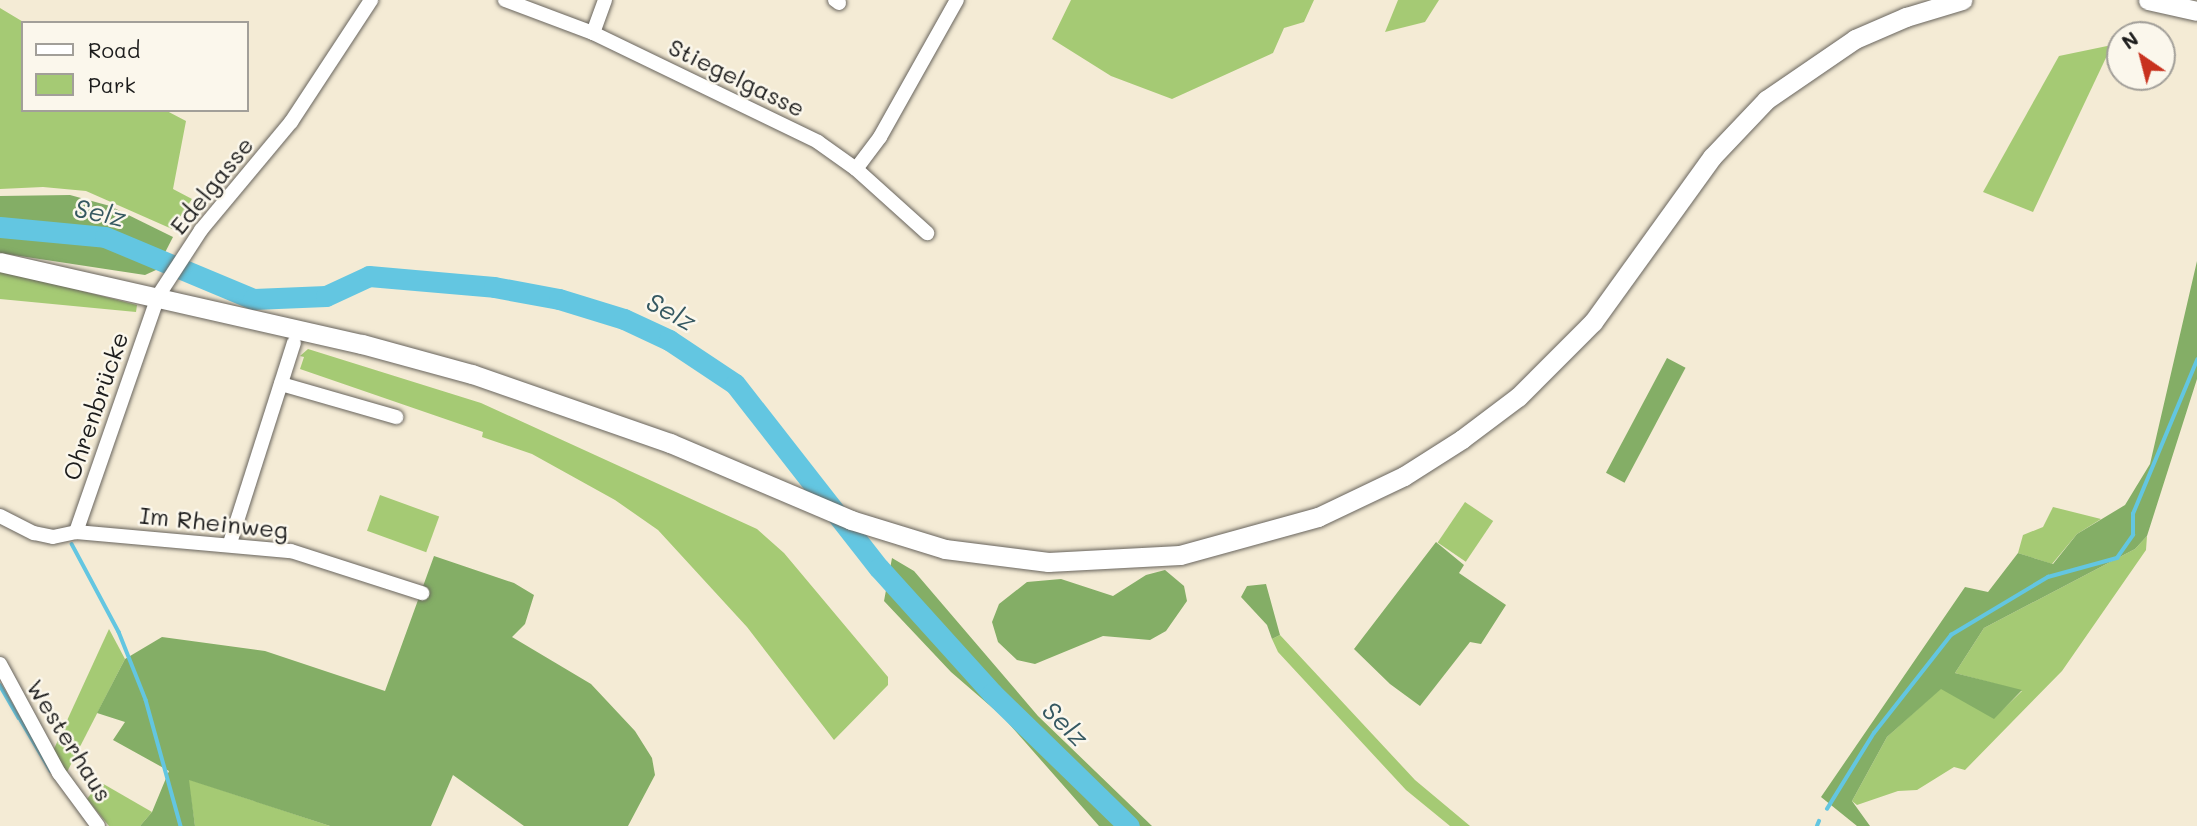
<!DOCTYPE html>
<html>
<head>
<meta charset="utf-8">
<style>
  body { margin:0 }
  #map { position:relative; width:2197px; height:826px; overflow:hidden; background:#f4ebd5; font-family:Mali,sans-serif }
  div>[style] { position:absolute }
  .green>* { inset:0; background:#a5ca74; transform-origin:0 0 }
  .forest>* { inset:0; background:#84ae66; transform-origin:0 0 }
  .stream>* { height:3.5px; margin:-1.75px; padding:0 1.75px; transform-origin:1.75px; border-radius:1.75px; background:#63c6e1 }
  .river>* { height:21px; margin:-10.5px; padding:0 10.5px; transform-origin:10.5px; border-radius:10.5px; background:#63c6e1 }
  .roads { filter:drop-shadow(0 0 2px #68645d) drop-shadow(0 0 2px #68645d) }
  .minor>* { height:14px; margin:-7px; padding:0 7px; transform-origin:7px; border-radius:7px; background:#fff }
  .secondary>* { height:19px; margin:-9.5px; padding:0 9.5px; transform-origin:9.5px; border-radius:9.5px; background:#fff }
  span { translate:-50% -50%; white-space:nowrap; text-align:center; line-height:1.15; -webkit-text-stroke:5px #fbf7ec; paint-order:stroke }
  .street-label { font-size:24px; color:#1c1c1c }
  .water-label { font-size:26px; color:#355861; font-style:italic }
  .legend { position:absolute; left:21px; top:21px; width:228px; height:91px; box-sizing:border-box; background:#fbf7ec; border:2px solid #a29f99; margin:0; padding:9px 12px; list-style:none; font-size:21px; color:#1c1c1c }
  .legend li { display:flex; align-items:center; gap:14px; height:35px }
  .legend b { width:35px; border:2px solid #a29f99 }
  .north { position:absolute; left:2106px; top:21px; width:70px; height:70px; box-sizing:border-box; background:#fbf7ec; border:2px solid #a29f99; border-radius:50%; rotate:325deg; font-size:19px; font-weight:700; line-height:28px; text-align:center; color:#1c1c1c }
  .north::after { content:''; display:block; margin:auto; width:24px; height:32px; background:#c8321e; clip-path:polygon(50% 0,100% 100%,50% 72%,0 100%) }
</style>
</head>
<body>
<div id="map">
  <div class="green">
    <i style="clip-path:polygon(1071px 0,1314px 0,1304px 22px,1284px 28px,1273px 53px,1172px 99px,1111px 76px,1052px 39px)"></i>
    <i style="clip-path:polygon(1398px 0,1439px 0,1425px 22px,1385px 32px)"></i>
    <i style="clip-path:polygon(0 8px,25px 23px,23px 110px,165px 110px,186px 121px,173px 189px,192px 199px,172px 229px,86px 191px,43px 187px,0 189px)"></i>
    <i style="clip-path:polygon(2112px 45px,2033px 212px,1983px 192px,2059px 56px)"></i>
    <i style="clip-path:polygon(0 270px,137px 305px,136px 312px,0 299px)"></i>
    <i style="clip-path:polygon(308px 349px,481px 403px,757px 529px,784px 553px,888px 677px,888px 685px,834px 740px,747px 627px,658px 530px,615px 500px,532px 454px,482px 437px,483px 432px,300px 369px,304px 357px,300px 356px)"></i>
    <i style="left:380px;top:495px;width:63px;height:38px;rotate:20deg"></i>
    <i style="left:1465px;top:502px;width:34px;height:49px;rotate:34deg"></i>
    <i style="clip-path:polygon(2053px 507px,2101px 519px,2077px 534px,2052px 564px,2018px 553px,2023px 535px,2043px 527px)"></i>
    <i style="clip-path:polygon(2147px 536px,2146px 550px,2062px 671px,1965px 770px,1954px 767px,1917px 790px,1898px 791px,1857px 805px,1852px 801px,1887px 737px,1941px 688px,1994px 718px,2022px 691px,1955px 673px,1984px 628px,2135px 549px)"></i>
    <i style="clip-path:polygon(109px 629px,125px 659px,67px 772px,53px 751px)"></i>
    <i style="clip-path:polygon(1280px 635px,1415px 780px,1470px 826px,1450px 826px,1406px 790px,1278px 652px,1272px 639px)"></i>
    <i style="clip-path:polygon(188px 779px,330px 826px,195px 826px)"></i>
    <i style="clip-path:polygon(100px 782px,152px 812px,140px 826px,109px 826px,87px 799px)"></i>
  </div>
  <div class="forest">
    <i style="clip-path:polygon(70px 195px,110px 206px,173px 237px,156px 270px,145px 275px,0 253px,0 196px)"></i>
    <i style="clip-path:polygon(2197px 261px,2197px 379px,2147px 536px,2135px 549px,1984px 628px,1955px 673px,2022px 690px,1994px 719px,1941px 689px,1887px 737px,1852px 801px,1870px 826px,1857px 826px,1821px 797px,1965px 587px,1988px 592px,2018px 553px,2053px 564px,2077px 534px,2125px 505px,2150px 464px)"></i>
    <i style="left:1667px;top:358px;width:21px;height:130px;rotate:28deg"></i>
    <i style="clip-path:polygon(1436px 542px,1464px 565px,1459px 573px,1506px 605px,1481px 644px,1470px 642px,1420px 706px,1390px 684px,1354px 649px)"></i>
    <i style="clip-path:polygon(434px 556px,514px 583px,534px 595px,525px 624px,512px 637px,591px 684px,635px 731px,652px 758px,655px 775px,628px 826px,524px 826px,453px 775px,431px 826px,330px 826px,189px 780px,195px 826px,140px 826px,152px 812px,169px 771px,113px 740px,125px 722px,97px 713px,125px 659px,162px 637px,265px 651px,385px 691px)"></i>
    <i style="clip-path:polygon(892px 558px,914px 571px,1038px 716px,1152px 826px,1099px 826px,1003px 717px,951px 672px,884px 601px)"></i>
    <i style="clip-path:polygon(1165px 570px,1184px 586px,1187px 601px,1166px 631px,1150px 640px,1103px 636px,1035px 664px,1017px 660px,998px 642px,992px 622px,999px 604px,1027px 582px,1061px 579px,1113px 596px,1146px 575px)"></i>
    <i style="clip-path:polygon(1266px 584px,1280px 635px,1272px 639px,1267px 625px,1241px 597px,1247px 586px)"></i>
  </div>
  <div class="stream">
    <i style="left:72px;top:544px;width:100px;rotate:61.9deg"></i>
    <i style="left:119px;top:632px;width:73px;rotate:68.3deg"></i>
    <i style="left:146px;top:700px;width:131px;rotate:74.5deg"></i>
    <i style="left:0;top:685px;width:38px;rotate:60deg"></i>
    <i style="left:21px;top:720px;width:59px;rotate:59.5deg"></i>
    <i style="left:1827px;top:809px;width:89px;rotate:-58.3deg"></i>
    <i style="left:1874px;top:733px;width:125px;rotate:-51.8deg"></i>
    <i style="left:1951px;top:635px;width:113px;rotate:-30.9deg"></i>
    <i style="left:2048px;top:577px;width:72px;rotate:-15.4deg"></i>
    <i style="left:2117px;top:558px;width:28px;rotate:-55deg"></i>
    <i style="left:2133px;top:535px;width:21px;rotate:-90deg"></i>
    <i style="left:2133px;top:514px;width:167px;rotate:-67.4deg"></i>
    <i style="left:1817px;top:826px;width:5px;rotate:-68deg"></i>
  </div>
  <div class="river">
    <i style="left:0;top:227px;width:105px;rotate:5.4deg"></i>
    <i style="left:105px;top:237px;width:160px;rotate:22.7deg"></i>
    <i style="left:253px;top:299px;width:73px;rotate:-2.4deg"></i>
    <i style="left:326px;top:296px;width:47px;rotate:-24.9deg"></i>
    <i style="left:369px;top:276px;width:125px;rotate:5deg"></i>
    <i style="left:494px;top:287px;width:66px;rotate:10.5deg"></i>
    <i style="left:559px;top:299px;width:68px;rotate:17.1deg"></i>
    <i style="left:624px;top:319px;width:50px;rotate:25deg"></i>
    <i style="left:669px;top:340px;width:79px;rotate:33.7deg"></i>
    <i style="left:735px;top:384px;width:234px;rotate:52deg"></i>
    <i style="left:879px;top:568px;width:169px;rotate:47.9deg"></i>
    <i style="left:992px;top:693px;width:191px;rotate:44.2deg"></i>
  </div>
  <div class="roads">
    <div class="minor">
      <i style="left:505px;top:0;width:94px;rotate:20.6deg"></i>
      <i style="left:593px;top:33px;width:250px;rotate:25.8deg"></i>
      <i style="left:818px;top:142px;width:47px;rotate:35.4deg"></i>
      <i style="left:856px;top:169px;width:96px;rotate:42deg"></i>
      <i style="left:835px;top:0;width:5px;rotate:37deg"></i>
      <i style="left:593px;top:33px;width:35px;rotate:-70deg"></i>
      <i style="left:856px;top:169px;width:40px;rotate:-53deg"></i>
      <i style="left:880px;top:137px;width:157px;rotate:-60.7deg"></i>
      <i style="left:281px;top:384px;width:120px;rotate:16deg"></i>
      <i style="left:0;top:516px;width:38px;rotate:27deg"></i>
      <i style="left:34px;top:533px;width:19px;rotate:12deg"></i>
      <i style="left:53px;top:537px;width:24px;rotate:-12deg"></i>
      <i style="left:76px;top:532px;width:216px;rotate:5.1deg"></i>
      <i style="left:291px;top:551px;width:138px;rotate:17.8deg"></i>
      <i style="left:76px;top:532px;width:250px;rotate:-70.8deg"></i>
      <i style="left:158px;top:296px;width:79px;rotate:-56.9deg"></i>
      <i style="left:201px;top:230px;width:141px;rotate:-50.2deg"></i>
      <i style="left:291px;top:122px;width:146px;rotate:-56.7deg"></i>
      <i style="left:230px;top:543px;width:210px;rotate:-72.3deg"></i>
      <i style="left:0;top:664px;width:124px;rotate:61.6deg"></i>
      <i style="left:59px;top:773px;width:66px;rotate:53.7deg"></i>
    </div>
    <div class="secondary">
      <i style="left:2148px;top:0;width:50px;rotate:12.7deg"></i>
      <i style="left:0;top:262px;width:371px;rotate:12.8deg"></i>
      <i style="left:362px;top:344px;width:114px;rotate:15.3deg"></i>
      <i style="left:472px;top:374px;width:210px;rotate:19.2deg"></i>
      <i style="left:670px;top:443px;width:197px;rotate:23deg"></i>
      <i style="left:851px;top:520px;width:98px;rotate:17.1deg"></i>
      <i style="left:945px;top:549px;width:104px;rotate:7.2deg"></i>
      <i style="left:1048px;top:562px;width:132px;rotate:-3deg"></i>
      <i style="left:1180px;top:555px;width:143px;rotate:-15.4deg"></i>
      <i style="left:1318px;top:517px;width:95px;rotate:-25.5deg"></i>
      <i style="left:1404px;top:476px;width:69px;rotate:-32.5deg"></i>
      <i style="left:1462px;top:439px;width:70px;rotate:-36.9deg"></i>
      <i style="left:1518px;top:397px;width:106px;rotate:-45deg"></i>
      <i style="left:1593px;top:322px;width:203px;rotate:-54.2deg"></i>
      <i style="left:1712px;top:157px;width:79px;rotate:-46.5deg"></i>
      <i style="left:1766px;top:100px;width:108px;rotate:-34.4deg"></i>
      <i style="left:1855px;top:39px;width:56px;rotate:-23.3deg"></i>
      <i style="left:1906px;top:17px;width:59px;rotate:-16.9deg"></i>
    </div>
  </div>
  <div class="street-label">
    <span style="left:737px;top:77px;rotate:26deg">Stiegelgasse</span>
    <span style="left:211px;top:185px;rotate:-51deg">Edelgasse</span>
    <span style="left:95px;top:406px;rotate:-71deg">Ohrenbrücke</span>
    <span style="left:214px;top:522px;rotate:6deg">Im Rheinweg</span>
    <span style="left:70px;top:740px;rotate:58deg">Westerhaus</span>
  </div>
  <div class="water-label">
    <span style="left:100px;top:213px;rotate:12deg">Selz</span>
    <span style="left:671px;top:312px;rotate:28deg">Selz</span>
    <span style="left:1065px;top:724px;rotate:44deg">Selz</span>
  </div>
  <ul class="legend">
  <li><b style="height:9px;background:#fff"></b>Road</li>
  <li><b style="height:19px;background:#a5ca74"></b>Park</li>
  </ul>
  <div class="north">N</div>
</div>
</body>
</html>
